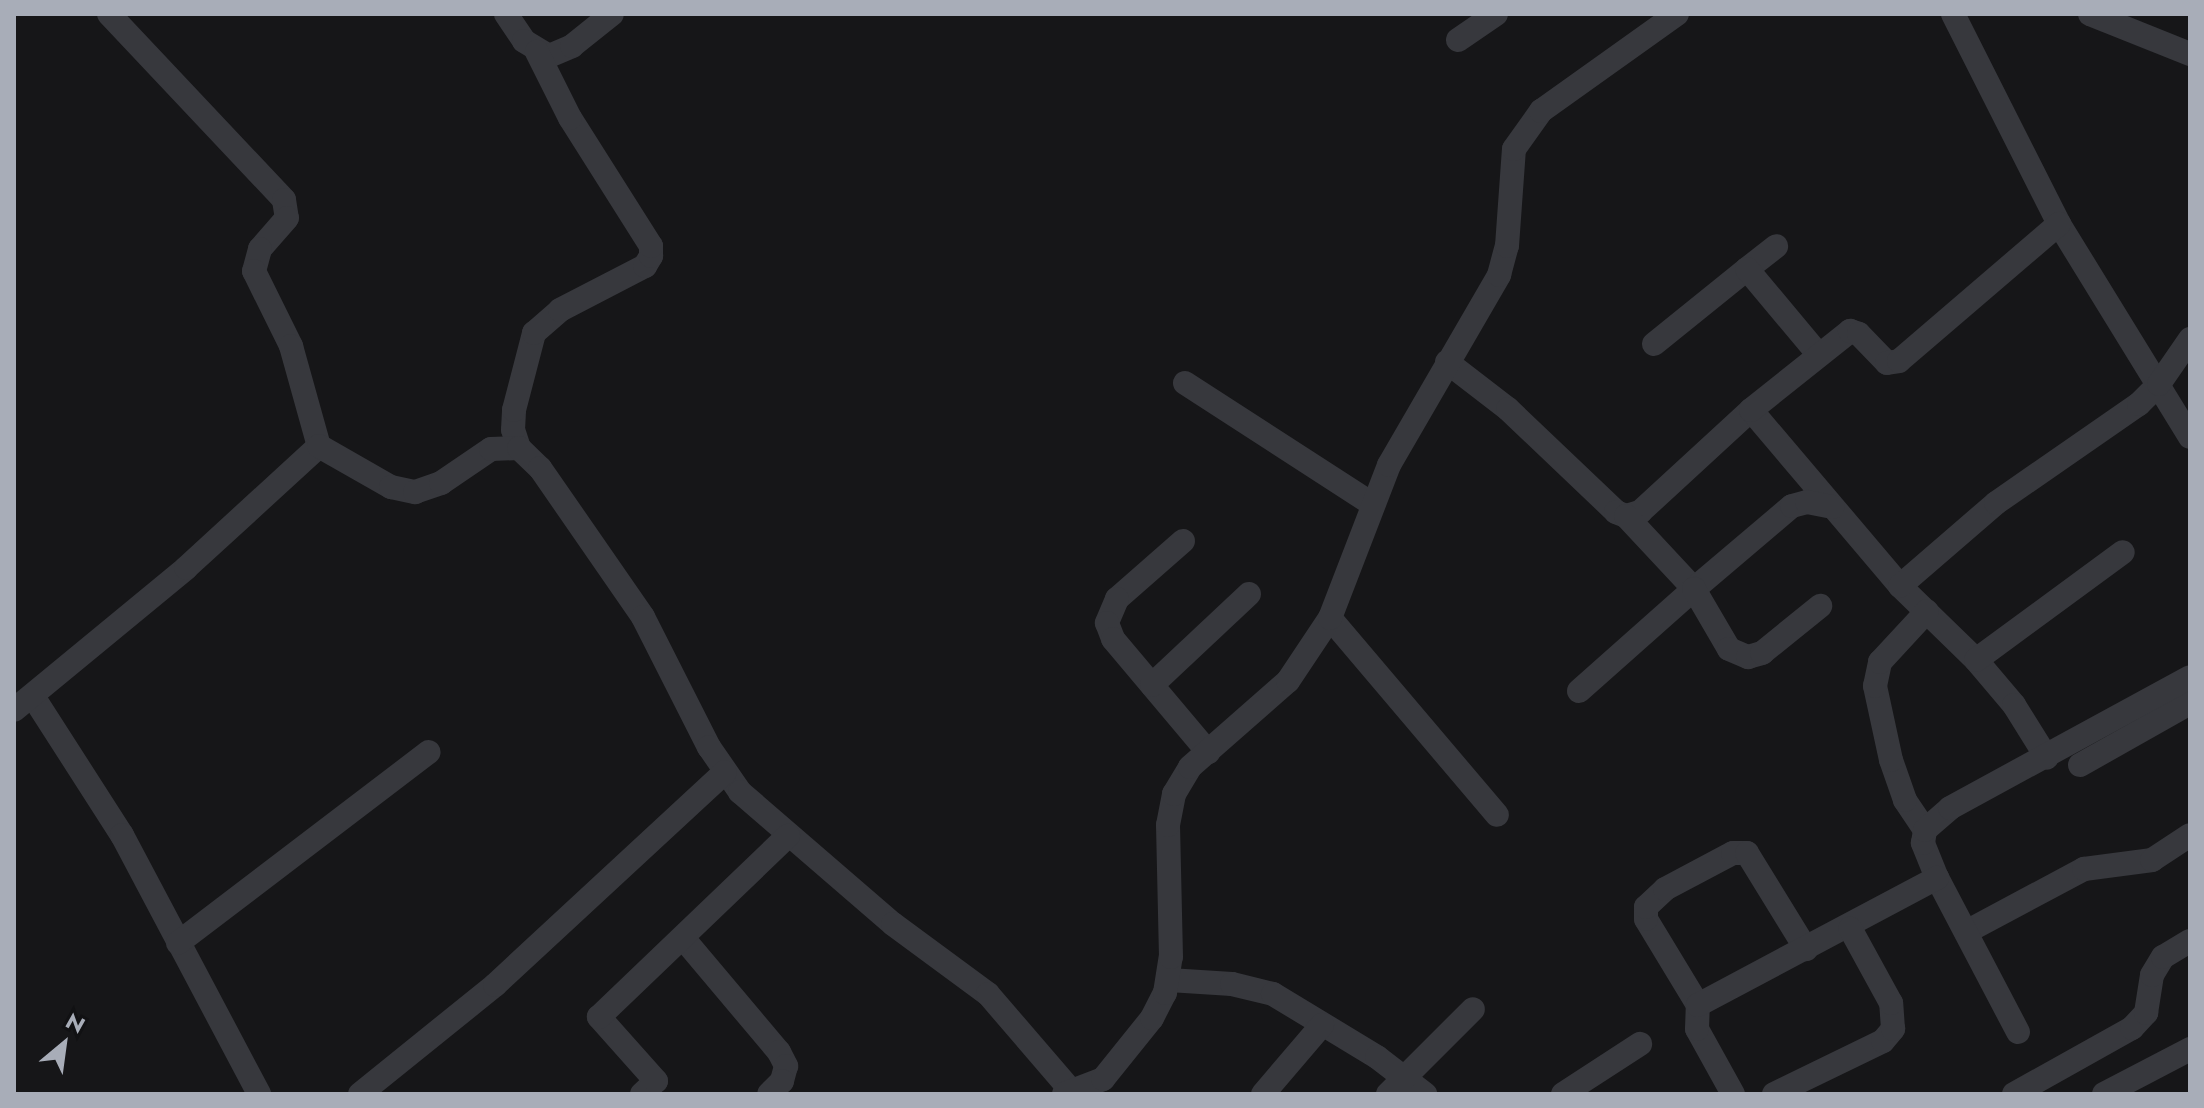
<!DOCTYPE html>
<html>
<head>
<meta charset="utf-8">
<style>
  body { margin:0 }
  #map { position:relative; width:2204px; height:1108px; overflow:hidden; background:#161618; font-family:Jost,sans-serif }
  div>[style] { position:absolute }
  .minor>* { height:24px; margin:-12px; padding:0 12px; transform-origin:12px; border-radius:12px; background:#37383d }
  span { translate:-50% -50%; white-space:nowrap; text-align:center; line-height:1.15; -webkit-text-stroke:7px #111113; paint-order:stroke }
  .frame { position:absolute; inset:0; border:16px solid #a8adb8; pointer-events:none }
  .north { position:absolute; left:24px; top:1004px; width:80px; height:80px; -webkit-text-stroke:6px #111113; paint-order:stroke; rotate:29deg; font-size:22px; font-weight:700; line-height:32px; text-align:center; color:#a8adb8 }
  .north::after { content:''; display:block; margin:auto; width:28px; height:36px; background:#a8adb8; clip-path:polygon(50% 0,100% 100%,50% 72%,0 100%) }
</style>
</head>
<body>
<div id="map">
  <div class="minor">
    <i style="left:109px;top:14px;width:255px;rotate:46.7deg"></i>
    <i style="left:284px;top:200px;width:18px;rotate:81deg"></i>
    <i style="left:287px;top:218px;width:41px;rotate:131.1deg"></i>
    <i style="left:260px;top:249px;width:23px;rotate:105deg"></i>
    <i style="left:254px;top:271px;width:84px;rotate:63.7deg"></i>
    <i style="left:291px;top:346px;width:104px;rotate:74.4deg"></i>
    <i style="left:506px;top:14px;width:32px;rotate:56deg"></i>
    <i style="left:524px;top:41px;width:29px;rotate:31deg"></i>
    <i style="left:549px;top:56px;width:25px;rotate:-23deg"></i>
    <i style="left:572px;top:46px;width:51px;rotate:-38.7deg"></i>
    <i style="left:1953px;top:14px;width:235px;rotate:63.2deg"></i>
    <i style="left:2059px;top:224px;width:250px;rotate:58.4deg"></i>
    <i style="left:2090px;top:14px;width:108px;rotate:21.8deg"></i>
    <i style="left:1458px;top:40px;width:46px;rotate:-34.4deg"></i>
    <i style="left:1747px;top:269px;width:37px;rotate:-38deg"></i>
    <i style="left:1654px;top:344px;width:119px;rotate:-38.9deg"></i>
    <i style="left:1747px;top:269px;width:111px;rotate:50.1deg"></i>
    <i style="left:1447px;top:362px;width:77px;rotate:37.6deg"></i>
    <i style="left:1508px;top:409px;width:149px;rotate:43.6deg"></i>
    <i style="left:1616px;top:512px;width:11px;rotate:22deg"></i>
    <i style="left:1626px;top:516px;width:15px;rotate:-16deg"></i>
    <i style="left:1640px;top:512px;width:151px;rotate:-42.6deg"></i>
    <i style="left:1751px;top:410px;width:231px;rotate:49.7deg"></i>
    <i style="left:1900px;top:586px;width:106px;rotate:44.2deg"></i>
    <i style="left:1976px;top:660px;width:59px;rotate:49.8deg"></i>
    <i style="left:2014px;top:705px;width:62px;rotate:58.1deg"></i>
    <i style="left:1185px;top:383px;width:223px;rotate:32.9deg"></i>
    <i style="left:1751px;top:410px;width:127px;rotate:-38.6deg"></i>
    <i style="left:1850px;top:331px;width:9px;rotate:18deg"></i>
    <i style="left:1859px;top:334px;width:40px;rotate:46deg"></i>
    <i style="left:1887px;top:363px;width:12px;rotate:-9deg"></i>
    <i style="left:1899px;top:361px;width:211px;rotate:-40.6deg"></i>
    <i style="left:519px;top:448px;width:19px;rotate:-108deg"></i>
    <i style="left:513px;top:430px;width:20px;rotate:-87deg"></i>
    <i style="left:514px;top:410px;width:80px;rotate:-75.4deg"></i>
    <i style="left:534px;top:333px;width:35px;rotate:-41deg"></i>
    <i style="left:560px;top:310px;width:96px;rotate:-27.4deg"></i>
    <i style="left:645px;top:266px;width:12px;rotate:-59deg"></i>
    <i style="left:651px;top:256px;width:10px;rotate:-90deg"></i>
    <i style="left:651px;top:246px;width:151px;rotate:-122.3deg"></i>
    <i style="left:570px;top:118px;width:74px;rotate:-116.6deg"></i>
    <i style="left:1626px;top:516px;width:100px;rotate:47deg"></i>
    <i style="left:1694px;top:589px;width:128px;rotate:-40.3deg"></i>
    <i style="left:1792px;top:506px;width:16px;rotate:-15deg"></i>
    <i style="left:1807px;top:502px;width:26px;rotate:11deg"></i>
    <i style="left:1183px;top:541px;width:88px;rotate:138.7deg"></i>
    <i style="left:1117px;top:599px;width:26px;rotate:113deg"></i>
    <i style="left:1107px;top:623px;width:17px;rotate:69deg"></i>
    <i style="left:1113px;top:639px;width:148px;rotate:49.9deg"></i>
    <i style="left:1900px;top:586px;width:127px;rotate:-40.8deg"></i>
    <i style="left:1996px;top:503px;width:174px;rotate:-34.7deg"></i>
    <i style="left:2139px;top:404px;width:28px;rotate:-45deg"></i>
    <i style="left:2159px;top:384px;width:55px;rotate:-55.4deg"></i>
    <i style="left:1330px;top:618px;width:258px;rotate:49.7deg"></i>
    <i style="left:1976px;top:660px;width:182px;rotate:-36.3deg"></i>
    <i style="left:1152px;top:685px;width:133px;rotate:-43.2deg"></i>
    <i style="left:1579px;top:691px;width:154px;rotate:-41.6deg"></i>
    <i style="left:1694px;top:589px;width:69px;rotate:59.7deg"></i>
    <i style="left:1729px;top:649px;width:21px;rotate:23deg"></i>
    <i style="left:1748px;top:657px;width:15px;rotate:-16deg"></i>
    <i style="left:1762px;top:653px;width:75px;rotate:-39deg"></i>
    <i style="left:34px;top:698px;width:163px;rotate:57.3deg"></i>
    <i style="left:122px;top:835px;width:293px;rotate:62.1deg"></i>
    <i style="left:14px;top:710px;width:223px;rotate:-39.5deg"></i>
    <i style="left:186px;top:568px;width:180px;rotate:-42.5deg"></i>
    <i style="left:319px;top:446px;width:83px;rotate:29.7deg"></i>
    <i style="left:391px;top:487px;width:25px;rotate:12deg"></i>
    <i style="left:415px;top:492px;width:28px;rotate:-19deg"></i>
    <i style="left:441px;top:483px;width:60px;rotate:-34.2deg"></i>
    <i style="left:491px;top:449px;width:28px;rotate:-2deg"></i>
    <i style="left:519px;top:448px;width:29px;rotate:44deg"></i>
    <i style="left:540px;top:468px;width:181px;rotate:55.3deg"></i>
    <i style="left:643px;top:617px;width:146px;rotate:63.1deg"></i>
    <i style="left:709px;top:747px;width:55px;rotate:55.4deg"></i>
    <i style="left:740px;top:792px;width:202px;rotate:40.8deg"></i>
    <i style="left:893px;top:924px;width:118px;rotate:36.4deg"></i>
    <i style="left:988px;top:994px;width:132px;rotate:49.3deg"></i>
    <i style="left:2080px;top:765px;width:126px;rotate:-29.4deg"></i>
    <i style="left:1925px;top:830px;width:36px;rotate:-124deg"></i>
    <i style="left:1905px;top:800px;width:42px;rotate:-109.3deg"></i>
    <i style="left:1891px;top:760px;width:76px;rotate:-102.2deg"></i>
    <i style="left:1875px;top:686px;width:25px;rotate:-78deg"></i>
    <i style="left:1880px;top:662px;width:69px;rotate:-47.3deg"></i>
    <i style="left:1966px;top:932px;width:134px;rotate:-28.1deg"></i>
    <i style="left:2084px;top:869px;width:69px;rotate:-7.5deg"></i>
    <i style="left:2152px;top:860px;width:45px;rotate:-33.3deg"></i>
    <i style="left:683px;top:938px;width:149px;rotate:49.9deg"></i>
    <i style="left:779px;top:1052px;width:16px;rotate:63deg"></i>
    <i style="left:786px;top:1066px;width:16px;rotate:105deg"></i>
    <i style="left:782px;top:1081px;width:18px;rotate:135deg"></i>
    <i style="left:178px;top:943px;width:315px;rotate:-37.3deg"></i>
    <i style="left:1169px;top:980px;width:63px;rotate:3.6deg"></i>
    <i style="left:1232px;top:984px;width:42px;rotate:13.7deg"></i>
    <i style="left:1273px;top:994px;width:122px;rotate:31.2deg"></i>
    <i style="left:1377px;top:1057px;width:61px;rotate:37.6deg"></i>
    <i style="left:1698px;top:1005px;width:100px;rotate:-121.2deg"></i>
    <i style="left:1646px;top:919px;width:12px;rotate:-90deg"></i>
    <i style="left:1646px;top:907px;width:26px;rotate:-43deg"></i>
    <i style="left:1665px;top:889px;width:77px;rotate:-27.9deg"></i>
    <i style="left:1733px;top:853px;width:14px"></i>
    <i style="left:1747px;top:853px;width:113px;rotate:58.4deg"></i>
    <i style="left:2018px;top:1032px;width:174px;rotate:-117.7deg"></i>
    <i style="left:1937px;top:878px;width:38px;rotate:-112deg"></i>
    <i style="left:1923px;top:843px;width:13px;rotate:-81deg"></i>
    <i style="left:1925px;top:830px;width:33px;rotate:-41deg"></i>
    <i style="left:1950px;top:808px;width:273px;rotate:-28.6deg"></i>
    <i style="left:360px;top:1094px;width:174px;rotate:-38.9deg"></i>
    <i style="left:495px;top:985px;width:313px;rotate:-42.8deg"></i>
    <i style="left:642px;top:1094px;width:19px;rotate:-43deg"></i>
    <i style="left:656px;top:1081px;width:86px;rotate:-131.7deg"></i>
    <i style="left:599px;top:1017px;width:262px;rotate:-43.8deg"></i>
    <i style="left:1064px;top:1094px;width:42px;rotate:-21deg"></i>
    <i style="left:1103px;top:1079px;width:78px;rotate:-51.2deg"></i>
    <i style="left:1152px;top:1018px;width:28px;rotate:-63deg"></i>
    <i style="left:1165px;top:993px;width:36px;rotate:-81deg"></i>
    <i style="left:1171px;top:957px;width:132px;rotate:-91.3deg"></i>
    <i style="left:1168px;top:825px;width:32px;rotate:-79deg"></i>
    <i style="left:1174px;top:794px;width:31px;rotate:-59deg"></i>
    <i style="left:1190px;top:767px;width:130px;rotate:-41.3deg"></i>
    <i style="left:1288px;top:681px;width:76px;rotate:-56.3deg"></i>
    <i style="left:1330px;top:618px;width:164px;rotate:-68.9deg"></i>
    <i style="left:1389px;top:465px;width:220px;rotate:-59.9deg"></i>
    <i style="left:1499px;top:275px;width:30px;rotate:-75deg"></i>
    <i style="left:1507px;top:246px;width:97px;rotate:-85.9deg"></i>
    <i style="left:1514px;top:149px;width:47px;rotate:-54.6deg"></i>
    <i style="left:1541px;top:111px;width:167px;rotate:-35.5deg"></i>
    <i style="left:1263px;top:1094px;width:91px;rotate:-49.5deg"></i>
    <i style="left:1388px;top:1094px;width:120px;rotate:-45deg"></i>
    <i style="left:1563px;top:1094px;width:92px;rotate:-33deg"></i>
    <i style="left:1733px;top:1094px;width:74px;rotate:-119deg"></i>
    <i style="left:1697px;top:1029px;width:24px;rotate:-88deg"></i>
    <i style="left:1698px;top:1005px;width:271px;rotate:-28deg"></i>
    <i style="left:1774px;top:1094px;width:121px;rotate:-25.9deg"></i>
    <i style="left:1883px;top:1041px;width:16px;rotate:-50deg"></i>
    <i style="left:1893px;top:1029px;width:26px;rotate:-94deg"></i>
    <i style="left:1891px;top:1003px;width:85px;rotate:-118.7deg"></i>
    <i style="left:2014px;top:1094px;width:135px;rotate:-29.2deg"></i>
    <i style="left:2132px;top:1028px;width:21px;rotate:-47deg"></i>
    <i style="left:2146px;top:1013px;width:38px;rotate:-81deg"></i>
    <i style="left:2152px;top:975px;width:21px;rotate:-59deg"></i>
    <i style="left:2163px;top:957px;width:31px;rotate:-31deg"></i>
    <i style="left:2104px;top:1094px;width:97px;rotate:-27.6deg"></i>
  </div>
  <div class="frame"></div>
  <div class="north">N</div>
</div>
</body>
</html>
